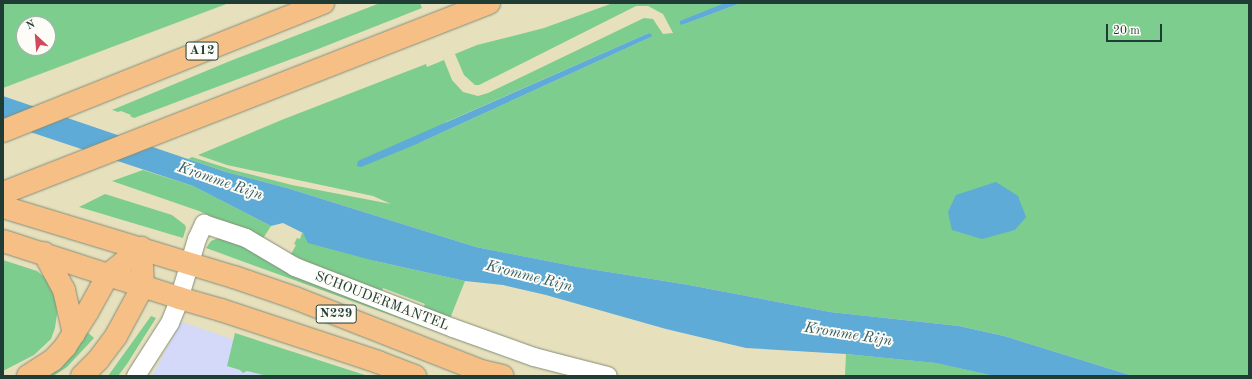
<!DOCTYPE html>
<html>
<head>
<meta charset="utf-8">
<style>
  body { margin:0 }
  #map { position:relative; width:1252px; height:379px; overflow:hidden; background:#e7e0bd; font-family:"Old Standard TT",serif }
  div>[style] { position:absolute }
  .built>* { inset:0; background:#d4d8f9 }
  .green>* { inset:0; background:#7dcd8e }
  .water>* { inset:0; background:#5dabd6 }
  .roads { filter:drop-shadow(0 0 1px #838e78) drop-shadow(0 0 1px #838e78) }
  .street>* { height:18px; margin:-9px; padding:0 9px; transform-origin:9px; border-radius:9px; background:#fff }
  .primary>* { height:22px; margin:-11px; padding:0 11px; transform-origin:11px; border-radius:11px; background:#f5bf86 }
  .highway>* { height:22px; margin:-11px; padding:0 11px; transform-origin:11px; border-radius:11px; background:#f5bf86 }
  span { translate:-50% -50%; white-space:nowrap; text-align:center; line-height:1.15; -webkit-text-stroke:4px #fdfcf7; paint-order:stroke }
  .shield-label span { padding:1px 3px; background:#fdfcf7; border:1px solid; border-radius:3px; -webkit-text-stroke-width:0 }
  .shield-label { font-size:13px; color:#1f3d34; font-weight:700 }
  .street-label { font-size:14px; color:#1f3d34 }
  .water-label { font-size:15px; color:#325e65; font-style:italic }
  .frame { position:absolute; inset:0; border:4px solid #1f3d34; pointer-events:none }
  .north { position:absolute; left:16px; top:16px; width:40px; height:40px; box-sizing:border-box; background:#fdfcf7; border:1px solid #a4b0a9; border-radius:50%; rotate:334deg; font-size:11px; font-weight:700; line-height:16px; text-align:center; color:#1f3d34 }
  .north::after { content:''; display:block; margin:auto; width:14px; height:18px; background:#d1495b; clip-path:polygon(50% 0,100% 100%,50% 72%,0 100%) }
  .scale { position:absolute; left:1106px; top:24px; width:56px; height:18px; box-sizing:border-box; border:2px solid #1f3d34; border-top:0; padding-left:5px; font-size:12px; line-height:14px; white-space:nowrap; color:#1f3d34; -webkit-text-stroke:3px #fdfcf7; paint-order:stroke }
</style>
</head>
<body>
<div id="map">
  <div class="built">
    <i style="clip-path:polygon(181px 322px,343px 376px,152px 376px)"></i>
  </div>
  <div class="green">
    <i style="clip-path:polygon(evenodd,3px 3px,229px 3px,3px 88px,3px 3px,24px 24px,48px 24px,48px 48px,24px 48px,24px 24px)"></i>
    <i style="clip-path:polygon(380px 3px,420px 3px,422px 8px,313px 51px,134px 118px,130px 116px,131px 115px,121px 111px,118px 112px,112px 110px,230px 61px)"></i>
    <i style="clip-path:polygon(evenodd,613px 3px,724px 3px,681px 21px,682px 25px,741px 3px,1249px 3px,1249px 376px,1133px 376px,1004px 336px,959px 326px,830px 312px,689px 285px,578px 267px,476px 247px,287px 188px,226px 172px,188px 159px,192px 157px,233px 170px,292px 185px,391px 204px,373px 196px,227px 165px,198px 155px,284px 119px,426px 64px,427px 67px,444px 60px,452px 80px,463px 92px,478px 96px,488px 93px,644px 18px,653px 19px,663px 34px,673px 33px,663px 14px,648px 6px,636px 6px,479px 85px,475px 85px,464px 75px,455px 54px,477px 45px,544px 28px,613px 3px,649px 33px,651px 37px,419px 143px,446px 122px,649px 33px)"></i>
    <i style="clip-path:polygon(143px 170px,193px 186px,271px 226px,262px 240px,199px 211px,112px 181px)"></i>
    <i style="clip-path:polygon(105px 194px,172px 215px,185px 225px,186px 228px,183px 238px,79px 207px)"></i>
    <i style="clip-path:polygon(302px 233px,375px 261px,465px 281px,449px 321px,423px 308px,425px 304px,383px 288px,382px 291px,322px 269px,291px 254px,296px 245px,294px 244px,297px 238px,300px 239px)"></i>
    <i style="clip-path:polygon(221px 237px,586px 376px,570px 376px,487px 350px,206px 248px,211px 241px)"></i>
    <i style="clip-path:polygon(3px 260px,37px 271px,48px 280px,56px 302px,57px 314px,55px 328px,51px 339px,34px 355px,3px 371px)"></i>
    <i style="clip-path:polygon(151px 316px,156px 318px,127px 364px,118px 376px,108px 376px)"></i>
    <i style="clip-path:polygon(86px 331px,94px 338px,67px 367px,53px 376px,39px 376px)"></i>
    <i style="clip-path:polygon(235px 333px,368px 376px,268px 376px,247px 371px,243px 373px,240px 370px,227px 366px)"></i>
    <i style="clip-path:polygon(846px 354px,937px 363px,994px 376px,845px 376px)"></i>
  </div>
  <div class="water">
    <i style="clip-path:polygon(724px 3px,741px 3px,682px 25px,680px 24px,680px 21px)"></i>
    <i style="clip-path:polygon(649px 33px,652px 35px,651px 37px,419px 143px,361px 167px,357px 166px,358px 161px)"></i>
    <i style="clip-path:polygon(3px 96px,226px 172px,287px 188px,476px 247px,578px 267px,689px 285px,830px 312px,959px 326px,1004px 336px,1133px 376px,994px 376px,936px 363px,846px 354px,746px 348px,666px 329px,546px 295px,503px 285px,465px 281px,375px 261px,308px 243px,303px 233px,283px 223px,271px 226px,193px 186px,3px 123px)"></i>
    <i style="clip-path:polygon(996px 182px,1018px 196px,1026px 217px,1015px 230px,982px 239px,952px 230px,948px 212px,956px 195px)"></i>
  </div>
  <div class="roads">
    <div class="street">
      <i style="left:136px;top:376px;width:63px;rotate:-57.3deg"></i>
      <i style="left:170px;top:323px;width:18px;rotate:-68deg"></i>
      <i style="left:177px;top:306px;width:70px;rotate:-73.4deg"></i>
      <i style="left:197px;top:239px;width:17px;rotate:-65deg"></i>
      <i style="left:204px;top:224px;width:44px;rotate:18.4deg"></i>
      <i style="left:246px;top:238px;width:57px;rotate:30.6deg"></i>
      <i style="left:295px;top:267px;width:169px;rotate:21.1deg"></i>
      <i style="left:453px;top:328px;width:86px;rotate:19.7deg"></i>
      <i style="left:534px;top:357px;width:76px;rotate:14.4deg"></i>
    </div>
    <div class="primary">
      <i style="left:3px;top:207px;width:241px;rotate:16.9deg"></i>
      <i style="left:234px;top:277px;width:65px;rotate:19deg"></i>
      <i style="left:295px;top:298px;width:200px;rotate:21.4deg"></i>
      <i style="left:481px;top:371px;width:22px;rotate:13deg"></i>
      <i style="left:3px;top:241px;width:185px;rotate:17.9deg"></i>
      <i style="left:179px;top:298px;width:44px;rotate:15.9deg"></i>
      <i style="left:221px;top:310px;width:165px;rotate:18.3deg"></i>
      <i style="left:378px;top:362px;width:40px;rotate:21deg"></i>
    </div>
    <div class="highway">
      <i style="left:3px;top:131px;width:345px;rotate:-21.8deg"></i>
      <i style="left:3px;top:193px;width:522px;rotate:-21.35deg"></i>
      <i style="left:44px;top:253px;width:42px;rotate:61.6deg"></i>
      <i style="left:64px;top:290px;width:45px;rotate:77.2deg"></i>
      <i style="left:28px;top:376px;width:30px;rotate:-33deg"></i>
      <i style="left:53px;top:360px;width:18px;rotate:-47deg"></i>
      <i style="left:65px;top:347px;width:43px;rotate:-57.4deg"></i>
      <i style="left:88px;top:311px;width:41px;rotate:-60.9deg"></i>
      <i style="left:108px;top:275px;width:43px;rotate:-39.3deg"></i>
      <i style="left:82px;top:376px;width:23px;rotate:-45deg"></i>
      <i style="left:98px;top:360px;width:30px;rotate:-53deg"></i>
      <i style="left:116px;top:336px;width:57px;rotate:-61.6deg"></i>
      <i style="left:143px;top:286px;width:38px;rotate:-93deg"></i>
    </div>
  </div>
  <div class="shield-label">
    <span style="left:202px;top:51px">A12</span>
    <span style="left:336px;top:314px">N229</span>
  </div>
  <div class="street-label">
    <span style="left:382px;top:301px;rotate:21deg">SCHOUDERMANTEL</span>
  </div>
  <div class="water-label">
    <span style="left:220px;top:182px;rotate:19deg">Kromme Rijn</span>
    <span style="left:529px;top:277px;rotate:14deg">Kromme Rijn</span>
    <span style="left:848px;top:335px;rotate:9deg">Kromme Rijn</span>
  </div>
  <div class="frame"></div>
  <div class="north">N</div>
  <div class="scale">20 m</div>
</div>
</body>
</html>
